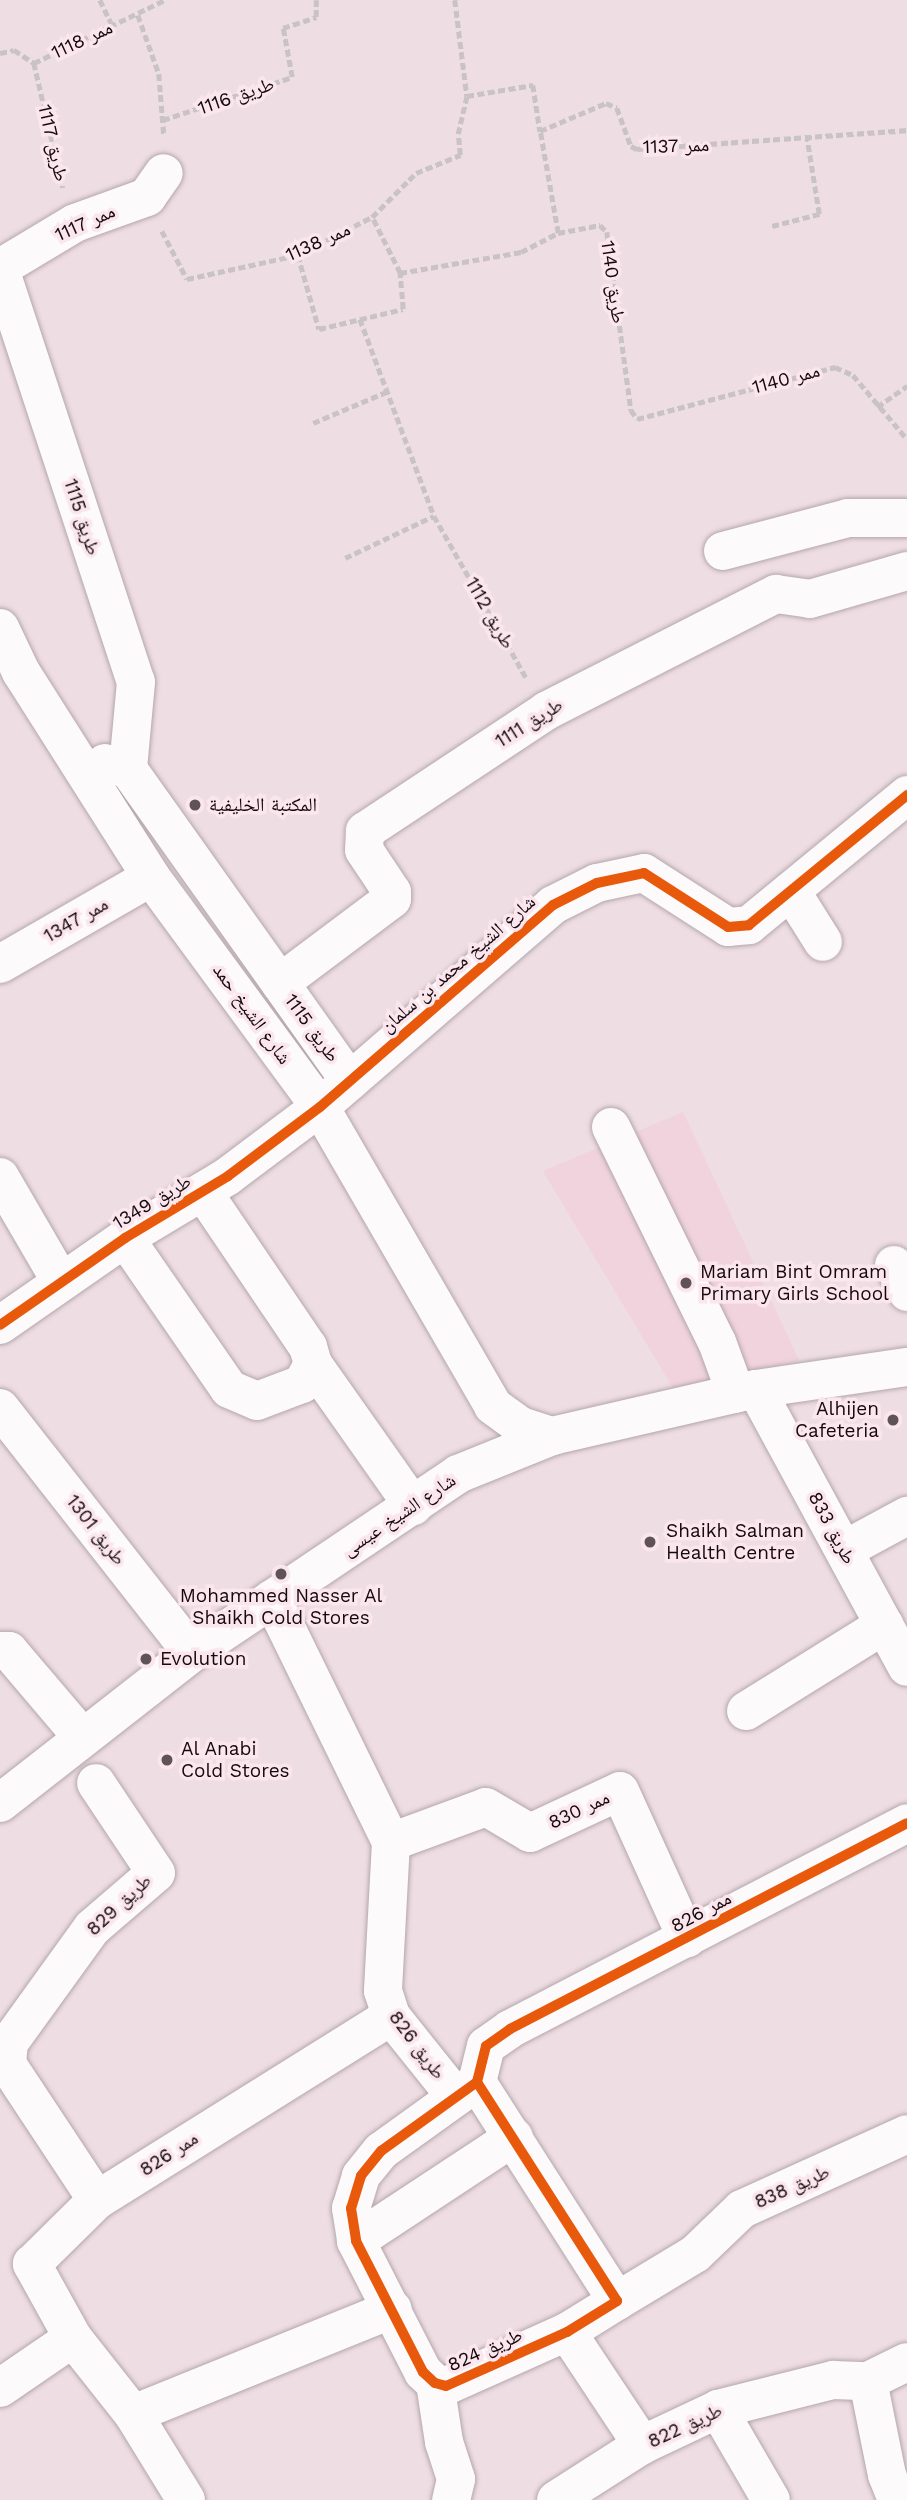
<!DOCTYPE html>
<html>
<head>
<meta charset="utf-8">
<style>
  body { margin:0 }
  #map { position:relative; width:907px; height:2500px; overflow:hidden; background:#eedde3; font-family:"Work Sans","Noto Naskh Arabic",sans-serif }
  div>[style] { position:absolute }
  .built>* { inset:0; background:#f1d3dd }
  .path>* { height:4.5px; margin-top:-2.25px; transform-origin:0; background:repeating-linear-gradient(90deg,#c9c3c5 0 7px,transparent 0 10.5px) }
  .roads { filter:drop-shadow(0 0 2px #b4a7ab) drop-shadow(0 0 2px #b4a7ab) }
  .minor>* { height:38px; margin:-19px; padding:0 19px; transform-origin:19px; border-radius:19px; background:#fcfafb }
  .cycleway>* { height:10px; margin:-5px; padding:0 5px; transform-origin:5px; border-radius:5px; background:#e8590c }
  .dots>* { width:19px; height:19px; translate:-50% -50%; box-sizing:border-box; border:4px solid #fbe6ed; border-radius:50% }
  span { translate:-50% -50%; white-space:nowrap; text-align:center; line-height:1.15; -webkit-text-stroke:7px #fbe6ed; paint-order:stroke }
  .street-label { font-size:19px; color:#14090d }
  .poi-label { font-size:19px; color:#14090d }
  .left { translate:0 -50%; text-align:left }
  .right { translate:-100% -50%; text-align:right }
</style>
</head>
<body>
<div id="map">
  <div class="built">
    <i style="clip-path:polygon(683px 1112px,799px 1360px,676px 1393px,543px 1171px)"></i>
  </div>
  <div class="path">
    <i style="left:100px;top:0;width:28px;rotate:64deg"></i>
    <i style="left:455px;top:0;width:97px;rotate:82.9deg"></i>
    <i style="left:467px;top:96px;width:67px;rotate:-9.5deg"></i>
    <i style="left:533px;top:85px;width:47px;rotate:81.3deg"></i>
    <i style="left:138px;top:15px;width:63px;rotate:70.4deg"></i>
    <i style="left:159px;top:74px;width:62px;rotate:85.4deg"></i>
    <i style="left:0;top:53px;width:14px;rotate:-12deg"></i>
    <i style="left:14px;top:50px;width:24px;rotate:33deg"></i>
    <i style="left:34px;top:63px;width:145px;rotate:-25.7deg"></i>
    <i style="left:34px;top:63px;width:128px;rotate:76.9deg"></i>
    <i style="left:163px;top:120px;width:136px;rotate:-18.4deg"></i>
    <i style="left:292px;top:77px;width:50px;rotate:-100.4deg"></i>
    <i style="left:283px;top:28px;width:35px;rotate:-18deg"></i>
    <i style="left:316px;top:17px;width:17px;rotate:-90deg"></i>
    <i style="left:772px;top:226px;width:49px;rotate:-14.3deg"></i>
    <i style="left:819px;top:214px;width:76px;rotate:-99.1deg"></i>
    <i style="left:162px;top:231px;width:54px;rotate:62.5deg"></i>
    <i style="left:187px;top:279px;width:114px;rotate:-12.2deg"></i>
    <i style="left:298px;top:255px;width:83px;rotate:-27.2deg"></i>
    <i style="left:372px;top:217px;width:62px;rotate:-45deg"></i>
    <i style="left:416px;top:173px;width:48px;rotate:-22.2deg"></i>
    <i style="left:460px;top:155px;width:21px;rotate:-95deg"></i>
    <i style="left:458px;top:134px;width:39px;rotate:-77deg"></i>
    <i style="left:558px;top:233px;width:104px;rotate:-100deg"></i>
    <i style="left:540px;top:131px;width:72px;rotate:-23deg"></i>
    <i style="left:606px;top:103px;width:12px;rotate:24deg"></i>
    <i style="left:617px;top:108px;width:40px;rotate:69.8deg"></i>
    <i style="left:631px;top:146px;width:7px;rotate:27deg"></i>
    <i style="left:637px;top:149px;width:271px;rotate:-4deg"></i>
    <i style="left:298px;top:255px;width:77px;rotate:74.2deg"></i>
    <i style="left:319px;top:329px;width:86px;rotate:-13.4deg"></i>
    <i style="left:403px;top:309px;width:36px;rotate:-95deg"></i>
    <i style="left:400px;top:273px;width:63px;rotate:-116.6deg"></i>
    <i style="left:400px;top:273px;width:123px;rotate:-9.8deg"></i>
    <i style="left:521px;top:252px;width:42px;rotate:-27.2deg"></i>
    <i style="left:558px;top:233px;width:43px;rotate:-10.8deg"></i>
    <i style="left:600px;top:225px;width:10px;rotate:45deg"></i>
    <i style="left:607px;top:232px;width:180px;rotate:82.3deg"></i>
    <i style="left:631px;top:410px;width:11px;rotate:56deg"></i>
    <i style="left:637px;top:419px;width:205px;rotate:-14.7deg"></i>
    <i style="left:835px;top:367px;width:20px;rotate:24deg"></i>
    <i style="left:853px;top:375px;width:84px;rotate:49.8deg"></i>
    <i style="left:360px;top:319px;width:210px;rotate:69.4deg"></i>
    <i style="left:434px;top:516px;width:188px;rotate:60.3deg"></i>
    <i style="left:877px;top:407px;width:37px;rotate:-35deg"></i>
    <i style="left:313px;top:423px;width:79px;rotate:-23deg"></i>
    <i style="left:345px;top:558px;width:98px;rotate:-25.3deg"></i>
  </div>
  <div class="roads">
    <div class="minor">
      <i style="left:0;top:268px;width:87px;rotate:-31deg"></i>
      <i style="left:75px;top:223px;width:77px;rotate:-19.9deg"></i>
      <i style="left:147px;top:197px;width:29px;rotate:-55deg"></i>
      <i style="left:0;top:269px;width:435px;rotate:71.8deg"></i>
      <i style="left:136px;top:682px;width:87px;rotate:95.3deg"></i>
      <i style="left:723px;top:551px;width:129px;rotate:-14.8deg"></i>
      <i style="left:848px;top:518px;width:59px"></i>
      <i style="left:0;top:628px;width:49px;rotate:64.5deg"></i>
      <i style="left:21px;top:672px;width:243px;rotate:57.6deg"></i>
      <i style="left:151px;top:877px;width:285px;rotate:53.7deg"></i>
      <i style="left:320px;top:1107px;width:345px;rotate:59.9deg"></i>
      <i style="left:493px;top:1406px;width:34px;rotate:36deg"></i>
      <i style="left:521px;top:1426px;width:33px;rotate:18deg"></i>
      <i style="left:105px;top:763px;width:24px;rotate:15deg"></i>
      <i style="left:128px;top:769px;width:383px;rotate:54.6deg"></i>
      <i style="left:791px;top:891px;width:60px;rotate:57.9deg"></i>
      <i style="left:0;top:964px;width:174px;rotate:-29.9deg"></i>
      <i style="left:280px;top:983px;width:140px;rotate:-36.9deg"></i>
      <i style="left:392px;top:899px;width:7px;rotate:-90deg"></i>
      <i style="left:392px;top:892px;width:50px;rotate:-123.7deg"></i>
      <i style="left:364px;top:850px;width:19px;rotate:-87deg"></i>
      <i style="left:365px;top:831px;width:217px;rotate:-33.5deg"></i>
      <i style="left:546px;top:711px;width:258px;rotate:-27deg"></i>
      <i style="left:776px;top:594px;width:34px;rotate:8deg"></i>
      <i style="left:810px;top:599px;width:101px;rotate:-16.1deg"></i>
      <i style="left:611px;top:1127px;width:240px;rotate:63.8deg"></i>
      <i style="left:717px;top:1342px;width:55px;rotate:69.9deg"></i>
      <i style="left:0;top:1177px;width:121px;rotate:59.8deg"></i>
      <i style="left:125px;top:1238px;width:183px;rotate:55.4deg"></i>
      <i style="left:229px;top:1389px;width:30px;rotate:23deg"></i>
      <i style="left:257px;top:1401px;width:48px;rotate:-20.7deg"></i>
      <i style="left:302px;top:1384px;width:23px;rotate:-61deg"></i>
      <i style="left:313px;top:1364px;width:18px;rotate:-106deg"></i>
      <i style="left:308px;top:1347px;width:187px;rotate:-124.1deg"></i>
      <i style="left:894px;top:1265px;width:30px;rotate:64deg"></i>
      <i style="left:0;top:1325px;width:152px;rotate:-34.8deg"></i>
      <i style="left:125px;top:1238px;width:120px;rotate:-31deg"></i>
      <i style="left:228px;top:1176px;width:115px;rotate:-36.9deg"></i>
      <i style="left:320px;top:1107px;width:308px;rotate:-40.9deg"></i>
      <i style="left:553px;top:905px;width:49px;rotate:-26.6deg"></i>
      <i style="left:597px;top:883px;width:48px;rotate:-12deg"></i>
      <i style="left:644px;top:873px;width:100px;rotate:32.7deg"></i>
      <i style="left:728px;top:927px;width:21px;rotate:-5deg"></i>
      <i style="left:749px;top:925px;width:205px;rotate:-39.4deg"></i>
      <i style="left:313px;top:1364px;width:174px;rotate:54.8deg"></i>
      <i style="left:756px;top:1389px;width:316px;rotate:61.5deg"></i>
      <i style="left:0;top:1408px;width:311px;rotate:51.9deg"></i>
      <i style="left:844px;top:1550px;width:72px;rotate:-28.4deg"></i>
      <i style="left:272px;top:1599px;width:271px;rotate:63.9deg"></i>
      <i style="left:391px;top:1842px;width:149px;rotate:93.1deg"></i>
      <i style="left:383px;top:1991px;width:26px;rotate:72deg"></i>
      <i style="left:391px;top:2016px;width:102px;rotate:51.3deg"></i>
      <i style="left:0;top:1651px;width:9px"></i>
      <i style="left:9px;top:1651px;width:114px;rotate:49.6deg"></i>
      <i style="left:746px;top:1711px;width:163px;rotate:-31.9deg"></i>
      <i style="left:0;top:1803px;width:244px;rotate:-38deg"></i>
      <i style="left:192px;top:1653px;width:321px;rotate:-33.9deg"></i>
      <i style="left:458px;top:1474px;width:101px;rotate:-22deg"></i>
      <i style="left:552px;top:1436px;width:209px;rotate:-13deg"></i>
      <i style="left:756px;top:1389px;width:153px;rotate:-8.3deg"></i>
      <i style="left:391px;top:1842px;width:101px;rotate:-20.2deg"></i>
      <i style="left:486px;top:1807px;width:51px;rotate:30.6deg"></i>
      <i style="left:530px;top:1833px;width:99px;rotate:-25deg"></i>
      <i style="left:620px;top:1791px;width:162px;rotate:65.6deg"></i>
      <i style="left:7px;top:2064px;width:163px;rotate:56.5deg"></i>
      <i style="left:0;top:2069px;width:9px;rotate:-36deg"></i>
      <i style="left:7px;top:2064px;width:21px;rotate:-85deg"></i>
      <i style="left:9px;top:2043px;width:142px;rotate:-54.2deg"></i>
      <i style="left:92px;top:1928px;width:84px;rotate:-40.7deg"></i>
      <i style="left:156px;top:1873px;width:108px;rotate:-123.7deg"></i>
      <i style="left:477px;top:2082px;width:118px;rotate:144.3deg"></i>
      <i style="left:381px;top:2151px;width:32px;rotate:129deg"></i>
      <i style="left:361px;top:2176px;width:34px;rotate:107deg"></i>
      <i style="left:351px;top:2208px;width:33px;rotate:81deg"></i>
      <i style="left:356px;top:2241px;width:147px;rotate:62.9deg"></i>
      <i style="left:423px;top:2372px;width:16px;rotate:43deg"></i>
      <i style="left:435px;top:2383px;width:11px;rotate:15deg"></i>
      <i style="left:446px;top:2386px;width:133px;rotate:-24.1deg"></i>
      <i style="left:567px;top:2332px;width:59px;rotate:-31.8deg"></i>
      <i style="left:617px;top:2301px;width:260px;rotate:-122.6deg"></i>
      <i style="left:477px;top:2082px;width:37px;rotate:-76deg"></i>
      <i style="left:486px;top:2046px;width:29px;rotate:-35deg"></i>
      <i style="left:510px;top:2029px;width:447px;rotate:-27.4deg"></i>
      <i style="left:356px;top:2241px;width:189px;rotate:-33.4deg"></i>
      <i style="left:617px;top:2301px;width:91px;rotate:-31.1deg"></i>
      <i style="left:695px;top:2254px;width:65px;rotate:-43.8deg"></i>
      <i style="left:742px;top:2209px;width:181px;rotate:-24.4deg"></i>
      <i style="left:567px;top:2332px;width:136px;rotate:56.4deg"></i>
      <i style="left:868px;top:2381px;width:96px;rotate:78.6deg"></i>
      <i style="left:887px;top:2475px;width:27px;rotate:68deg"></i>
      <i style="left:435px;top:2383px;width:60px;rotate:81.3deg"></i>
      <i style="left:444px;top:2442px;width:39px;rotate:72deg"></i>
      <i style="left:456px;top:2479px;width:22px;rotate:103deg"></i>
      <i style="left:0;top:2388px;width:88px;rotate:-34.4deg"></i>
      <i style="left:718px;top:2409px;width:105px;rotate:59.8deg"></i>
      <i style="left:133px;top:2414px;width:280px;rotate:-22deg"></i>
      <i style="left:186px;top:2500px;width:101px;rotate:-121.6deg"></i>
      <i style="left:133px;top:2414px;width:97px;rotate:-128.3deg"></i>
      <i style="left:73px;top:2338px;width:85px;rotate:-119deg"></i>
      <i style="left:32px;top:2264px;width:91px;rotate:-44.6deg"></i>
      <i style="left:97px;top:2200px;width:347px;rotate:-32deg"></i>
      <i style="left:556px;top:2500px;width:102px;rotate:-32.6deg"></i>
      <i style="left:642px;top:2445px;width:84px;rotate:-25.3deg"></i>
      <i style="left:718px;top:2409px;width:119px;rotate:-14.2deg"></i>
      <i style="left:833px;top:2380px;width:35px;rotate:2deg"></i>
      <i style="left:868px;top:2381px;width:43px;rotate:-26deg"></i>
    </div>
  </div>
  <div class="cycleway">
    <i style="left:0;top:1325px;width:152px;rotate:-34.8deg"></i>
    <i style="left:125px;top:1238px;width:120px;rotate:-31deg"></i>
    <i style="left:228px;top:1176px;width:115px;rotate:-36.9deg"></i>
    <i style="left:320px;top:1107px;width:308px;rotate:-40.9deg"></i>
    <i style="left:553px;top:905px;width:49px;rotate:-26.6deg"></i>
    <i style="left:597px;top:883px;width:48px;rotate:-12deg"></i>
    <i style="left:644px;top:873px;width:100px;rotate:32.7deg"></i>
    <i style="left:728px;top:927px;width:21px;rotate:-5deg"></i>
    <i style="left:749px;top:925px;width:205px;rotate:-39.4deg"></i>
    <i style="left:477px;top:2082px;width:118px;rotate:144.3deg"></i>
    <i style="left:381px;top:2151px;width:32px;rotate:129deg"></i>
    <i style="left:361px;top:2176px;width:34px;rotate:107deg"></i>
    <i style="left:351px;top:2208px;width:33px;rotate:81deg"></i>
    <i style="left:356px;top:2241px;width:147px;rotate:62.9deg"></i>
    <i style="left:423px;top:2372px;width:16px;rotate:43deg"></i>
    <i style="left:435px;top:2383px;width:11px;rotate:15deg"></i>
    <i style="left:446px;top:2386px;width:133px;rotate:-24.1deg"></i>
    <i style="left:567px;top:2332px;width:59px;rotate:-31.8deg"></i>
    <i style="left:617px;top:2301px;width:260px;rotate:-122.6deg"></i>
    <i style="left:477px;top:2082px;width:37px;rotate:-76deg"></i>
    <i style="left:486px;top:2046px;width:29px;rotate:-35deg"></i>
    <i style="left:510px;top:2029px;width:447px;rotate:-27.4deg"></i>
  </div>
  <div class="dots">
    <i style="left:195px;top:805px;background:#605358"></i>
    <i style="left:686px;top:1283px;background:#605358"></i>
    <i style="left:893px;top:1420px;background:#605358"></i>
    <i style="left:650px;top:1542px;background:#605358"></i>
    <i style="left:281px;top:1574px;background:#605358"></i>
    <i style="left:146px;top:1659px;background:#605358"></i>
    <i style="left:167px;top:1760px;background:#605358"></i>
  </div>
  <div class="street-label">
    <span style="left:82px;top:40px;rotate:-25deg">ممر 1118</span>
    <span style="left:236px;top:96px;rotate:-19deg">طريق 1116</span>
    <span style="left:53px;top:143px;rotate:77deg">طريق 1117</span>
    <span style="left:676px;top:146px;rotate:-2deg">ممر 1137</span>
    <span style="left:85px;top:223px;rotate:-24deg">ممر 1117</span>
    <span style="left:318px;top:242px;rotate:-24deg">ممر 1138</span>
    <span style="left:613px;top:282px;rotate:82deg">طريق 1140</span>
    <span style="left:786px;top:379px;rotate:-15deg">ممر 1140</span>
    <span style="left:82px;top:517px;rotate:72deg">طريق 1115</span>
    <span style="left:490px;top:613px;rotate:60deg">طريق 1112</span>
    <span style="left:529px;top:723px;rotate:-32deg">طريق 1111</span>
    <span style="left:76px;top:920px;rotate:-30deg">ممر 1347</span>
    <span style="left:458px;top:964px;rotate:-41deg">شارع الشيخ محمد بن سلمان</span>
    <span style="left:252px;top:1014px;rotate:54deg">شارع الشيخ حمد</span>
    <span style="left:312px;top:1028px;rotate:54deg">طريق 1115</span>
    <span style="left:152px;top:1202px;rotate:-31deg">طريق 1349</span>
    <span style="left:399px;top:1515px;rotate:-34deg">شارع الشيخ عيسى</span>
    <span style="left:832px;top:1528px;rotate:62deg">طريق 833</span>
    <span style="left:96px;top:1530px;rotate:52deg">طريق 1301</span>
    <span style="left:579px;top:1810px;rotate:-25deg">ممر 830</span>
    <span style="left:119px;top:1905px;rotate:-43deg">طريق 829</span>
    <span style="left:701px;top:1912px;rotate:-28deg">ممر 826</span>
    <span style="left:417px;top:2045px;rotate:53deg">طريق 826</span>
    <span style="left:169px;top:2154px;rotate:-33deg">ممر 826</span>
    <span style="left:792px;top:2187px;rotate:-24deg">طريق 838</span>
    <span style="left:485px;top:2350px;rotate:-24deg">طريق 824</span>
    <span style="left:685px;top:2426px;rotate:-25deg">طريق 822</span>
  </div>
  <div class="poi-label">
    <span class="left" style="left:209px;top:805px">المكتبة الخليفية</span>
    <span class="left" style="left:700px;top:1283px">Mariam Bint Omram<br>Primary Girls School</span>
    <span class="right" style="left:879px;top:1420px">Alhijen<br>Cafeteria</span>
    <span class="left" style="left:666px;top:1542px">Shaikh Salman<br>Health Centre</span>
    <span style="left:281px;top:1607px">Mohammed Nasser Al<br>Shaikh Cold Stores</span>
    <span class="left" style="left:160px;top:1659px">Evolution</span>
    <span class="left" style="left:181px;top:1760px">Al Anabi<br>Cold Stores</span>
  </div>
</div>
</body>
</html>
